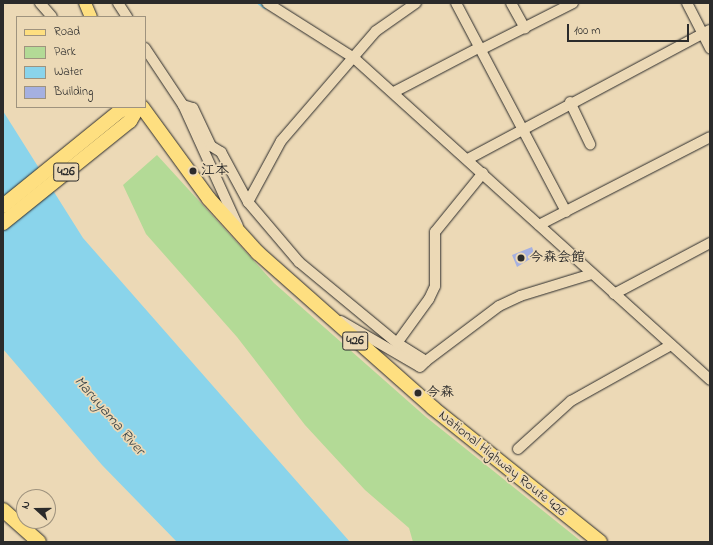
<!DOCTYPE html>
<html>
<head>
<meta charset="utf-8">
<style>
  body { margin:0 }
  #map { position:relative; width:713px; height:545px; overflow:hidden; background:#ecd9b6; font-family:"Indie Flower","Klee One",sans-serif }
  div>[style] { position:absolute }
  .green>* { inset:0; background:#b3da96 }
  .water>* { inset:0; background:#8ad4eb }
  .stream>* { height:2.5px; margin:-1.25px; padding:0 1.25px; transform-origin:1.25px; border-radius:1.25px; background:#8ad4eb }
  .building>* { inset:0; background:#a5b0e0 }
  .roads { filter:drop-shadow(0 0 1px #2b2b2b) drop-shadow(0 0 1px #2b2b2b) }
  .minor>* { height:10px; margin:-5px; padding:0 5px; transform-origin:5px; border-radius:5px; background:#ecd9b6 }
  .major>* { height:12px; margin:-6px; padding:0 6px; transform-origin:6px; border-radius:6px; background:#fedf80 }
  .highway>* { height:14px; margin:-7px; padding:0 7px; transform-origin:7px; border-radius:7px; background:#fedf80 }
  .dots>* { width:11px; height:11px; translate:-50% -50%; box-sizing:border-box; border:2px solid #ecd9b6; border-radius:50% }
  span { translate:-50% -50%; white-space:nowrap; text-align:center; line-height:1.15; -webkit-text-stroke:3.5px #ecd9b6; paint-order:stroke }
  .shield-label span { padding:1px 3px; background:#ecd9b6; border:1px solid; border-radius:3px; -webkit-text-stroke-width:0 }
  .shield-label { font-size:13px; color:#2b2b2b; font-weight:700 }
  .poi-label { font-size:14px; color:#2b2b2b; font-weight:700 }
  .left { translate:0 -50%; text-align:left }
  .street-label { font-size:14px; color:#2b2b2b }
  .water-label { font-size:15px; color:#394448; font-style:italic }
  .frame { position:absolute; inset:0; border:4px solid #2b2b2b; pointer-events:none }
  .legend { position:absolute; left:16px; top:16px; width:130px; height:92px; box-sizing:border-box; background:#ecd9b6; border:1px solid #9f937e; margin:0; padding:5px 7px; list-style:none; font-size:12px; color:#2b2b2b }
  .legend li { display:flex; align-items:center; gap:8px; height:20px }
  .legend b { width:20px; border:1px solid #9f937e }
  .north { position:absolute; left:16px; top:489px; width:40px; height:40px; box-sizing:border-box; background:#ecd9b6; border:1px solid #9f937e; border-radius:50%; rotate:291deg; font-size:11px; font-weight:700; line-height:16px; text-align:center; color:#2b2b2b }
  .north::after { content:''; display:block; margin:auto; width:14px; height:18px; background:#2b2b2b; clip-path:polygon(50% 0,100% 100%,50% 72%,0 100%) }
  .scale { position:absolute; left:567px; top:24px; width:122px; height:18px; box-sizing:border-box; border:2px solid #2b2b2b; border-top:0; padding-left:5px; font-size:12px; line-height:14px; white-space:nowrap; color:#2b2b2b; -webkit-text-stroke:3px #ecd9b6; paint-order:stroke }
</style>
</head>
<body>
<div id="map">
  <div class="green">
    <i style="clip-path:polygon(157px 155px,274px 283px,426px 417px,582px 542px,413px 542px,409px 528px,365px 490px,305px 425px,237px 337px,146px 234px,123px 185px)"></i>
  </div>
  <div class="water">
    <i style="clip-path:polygon(3px 111px,83px 238px,350px 542px,177px 542px,102px 465px,3px 349px)"></i>
  </div>
  <div class="stream">
    <i style="left:259px;top:3px;width:7px;rotate:34deg"></i>
  </div>
  <div class="building">
    <i style="clip-path:polygon(532px 247px,535px 256px,517px 267px,512px 255px)"></i>
  </div>
  <div class="roads">
    <div class="minor">
      <i style="left:40px;top:3px;width:18px;rotate:49deg"></i>
      <i style="left:118px;top:3px;width:17px;rotate:57deg"></i>
      <i style="left:267px;top:3px;width:103px;rotate:32.3deg"></i>
      <i style="left:354px;top:58px;width:480px;rotate:42.1deg"></i>
      <i style="left:456px;top:3px;width:236px;rotate:62.2deg"></i>
      <i style="left:511px;top:3px;width:29px;rotate:61deg"></i>
      <i style="left:687px;top:3px;width:51px;rotate:62.9deg"></i>
      <i style="left:145px;top:48px;width:69px;rotate:56.3deg"></i>
      <i style="left:183px;top:105px;width:133px;rotate:65.6deg"></i>
      <i style="left:482px;top:49px;width:102px;rotate:-26.8deg"></i>
      <i style="left:394px;top:92px;width:97px;rotate:-27.6deg"></i>
      <i style="left:570px;top:102px;width:47px;rotate:64.5deg"></i>
      <i style="left:183px;top:105px;width:10px;rotate:17deg"></i>
      <i style="left:193px;top:108px;width:42px;rotate:64.7deg"></i>
      <i style="left:211px;top:146px;width:12px;rotate:31deg"></i>
      <i style="left:221px;top:152px;width:57px;rotate:61.6deg"></i>
      <i style="left:248px;top:202px;width:79px;rotate:49.6deg"></i>
      <i style="left:299px;top:262px;width:127px;rotate:39.6deg"></i>
      <i style="left:397px;top:343px;width:34px;rotate:32deg"></i>
      <i style="left:426px;top:361px;width:91px;rotate:-37deg"></i>
      <i style="left:499px;top:306px;width:23px;rotate:-25deg"></i>
      <i style="left:520px;top:296px;width:75px;rotate:-17deg"></i>
      <i style="left:468px;top:159px;width:274px;rotate:-28.1deg"></i>
      <i style="left:248px;top:202px;width:69px;rotate:-61.6deg"></i>
      <i style="left:281px;top:141px;width:145px;rotate:-49.2deg"></i>
      <i style="left:376px;top:31px;width:49px;rotate:-35deg"></i>
      <i style="left:539px;top:225px;width:192px;rotate:-27.2deg"></i>
      <i style="left:614px;top:294px;width:109px;rotate:-28deg"></i>
      <i style="left:341px;top:321px;width:91px;rotate:30.2deg"></i>
      <i style="left:420px;top:367px;width:8px;rotate:-45deg"></i>
      <i style="left:397px;top:343px;width:54px;rotate:-54deg"></i>
      <i style="left:429px;top:299px;width:14px;rotate:-65deg"></i>
      <i style="left:435px;top:286px;width:54px;rotate:-90deg"></i>
      <i style="left:435px;top:232px;width:76px;rotate:-50.9deg"></i>
      <i style="left:518px;top:449px;width:72px;rotate:-42.2deg"></i>
      <i style="left:571px;top:401px;width:115px;rotate:-29.2deg"></i>
    </div>
    <div class="major">
      <i style="left:85px;top:3px;width:15px;rotate:67deg"></i>
    </div>
    <div class="highway">
      <i style="left:142px;top:107px;width:114px;rotate:53.9deg"></i>
      <i style="left:209px;top:199px;width:73px;rotate:47.8deg"></i>
      <i style="left:258px;top:253px;width:234px;rotate:41.5deg"></i>
      <i style="left:433px;top:408px;width:214px;rotate:38.7deg"></i>
      <i style="left:3px;top:206px;width:152px;rotate:-39.1deg"></i>
      <i style="left:121px;top:110px;width:9px;rotate:-18deg"></i>
      <i style="left:3px;top:223px;width:163px;rotate:-38.8deg"></i>
      <i style="left:130px;top:121px;width:16px;rotate:-60deg"></i>
      <i style="left:3px;top:510px;width:48px;rotate:41.6deg"></i>
    </div>
  </div>
  <div class="dots">
    <i style="left:193px;top:171px;background:#2b2b2b"></i>
    <i style="left:521px;top:258px;background:#2b2b2b"></i>
    <i style="left:418px;top:393px;background:#2b2b2b"></i>
  </div>
  <div class="shield-label">
    <span style="left:66px;top:172px">426</span>
    <span style="left:355px;top:341px">426</span>
  </div>
  <div class="poi-label">
    <span class="left" style="left:201px;top:171px">江本</span>
    <span class="left" style="left:529px;top:258px">今森会館</span>
    <span class="left" style="left:426px;top:393px">今森</span>
  </div>
  <div class="street-label">
    <span style="left:502px;top:464px;rotate:39deg">National Highway Route 426</span>
  </div>
  <div class="water-label">
    <span style="left:109px;top:416px;rotate:49deg">Maruyama River</span>
  </div>
  <div class="frame"></div>
  <ul class="legend">
  <li><b style="height:5px;background:#fedf80"></b>Road</li>
  <li><b style="height:11px;background:#b3da96"></b>Park</li>
  <li><b style="height:11px;background:#8ad4eb"></b>Water</li>
  <li><b style="height:11px;background:#a5b0e0"></b>Building</li>
  </ul>
  <div class="north">N</div>
  <div class="scale">100 m</div>
</div>
</body>
</html>
